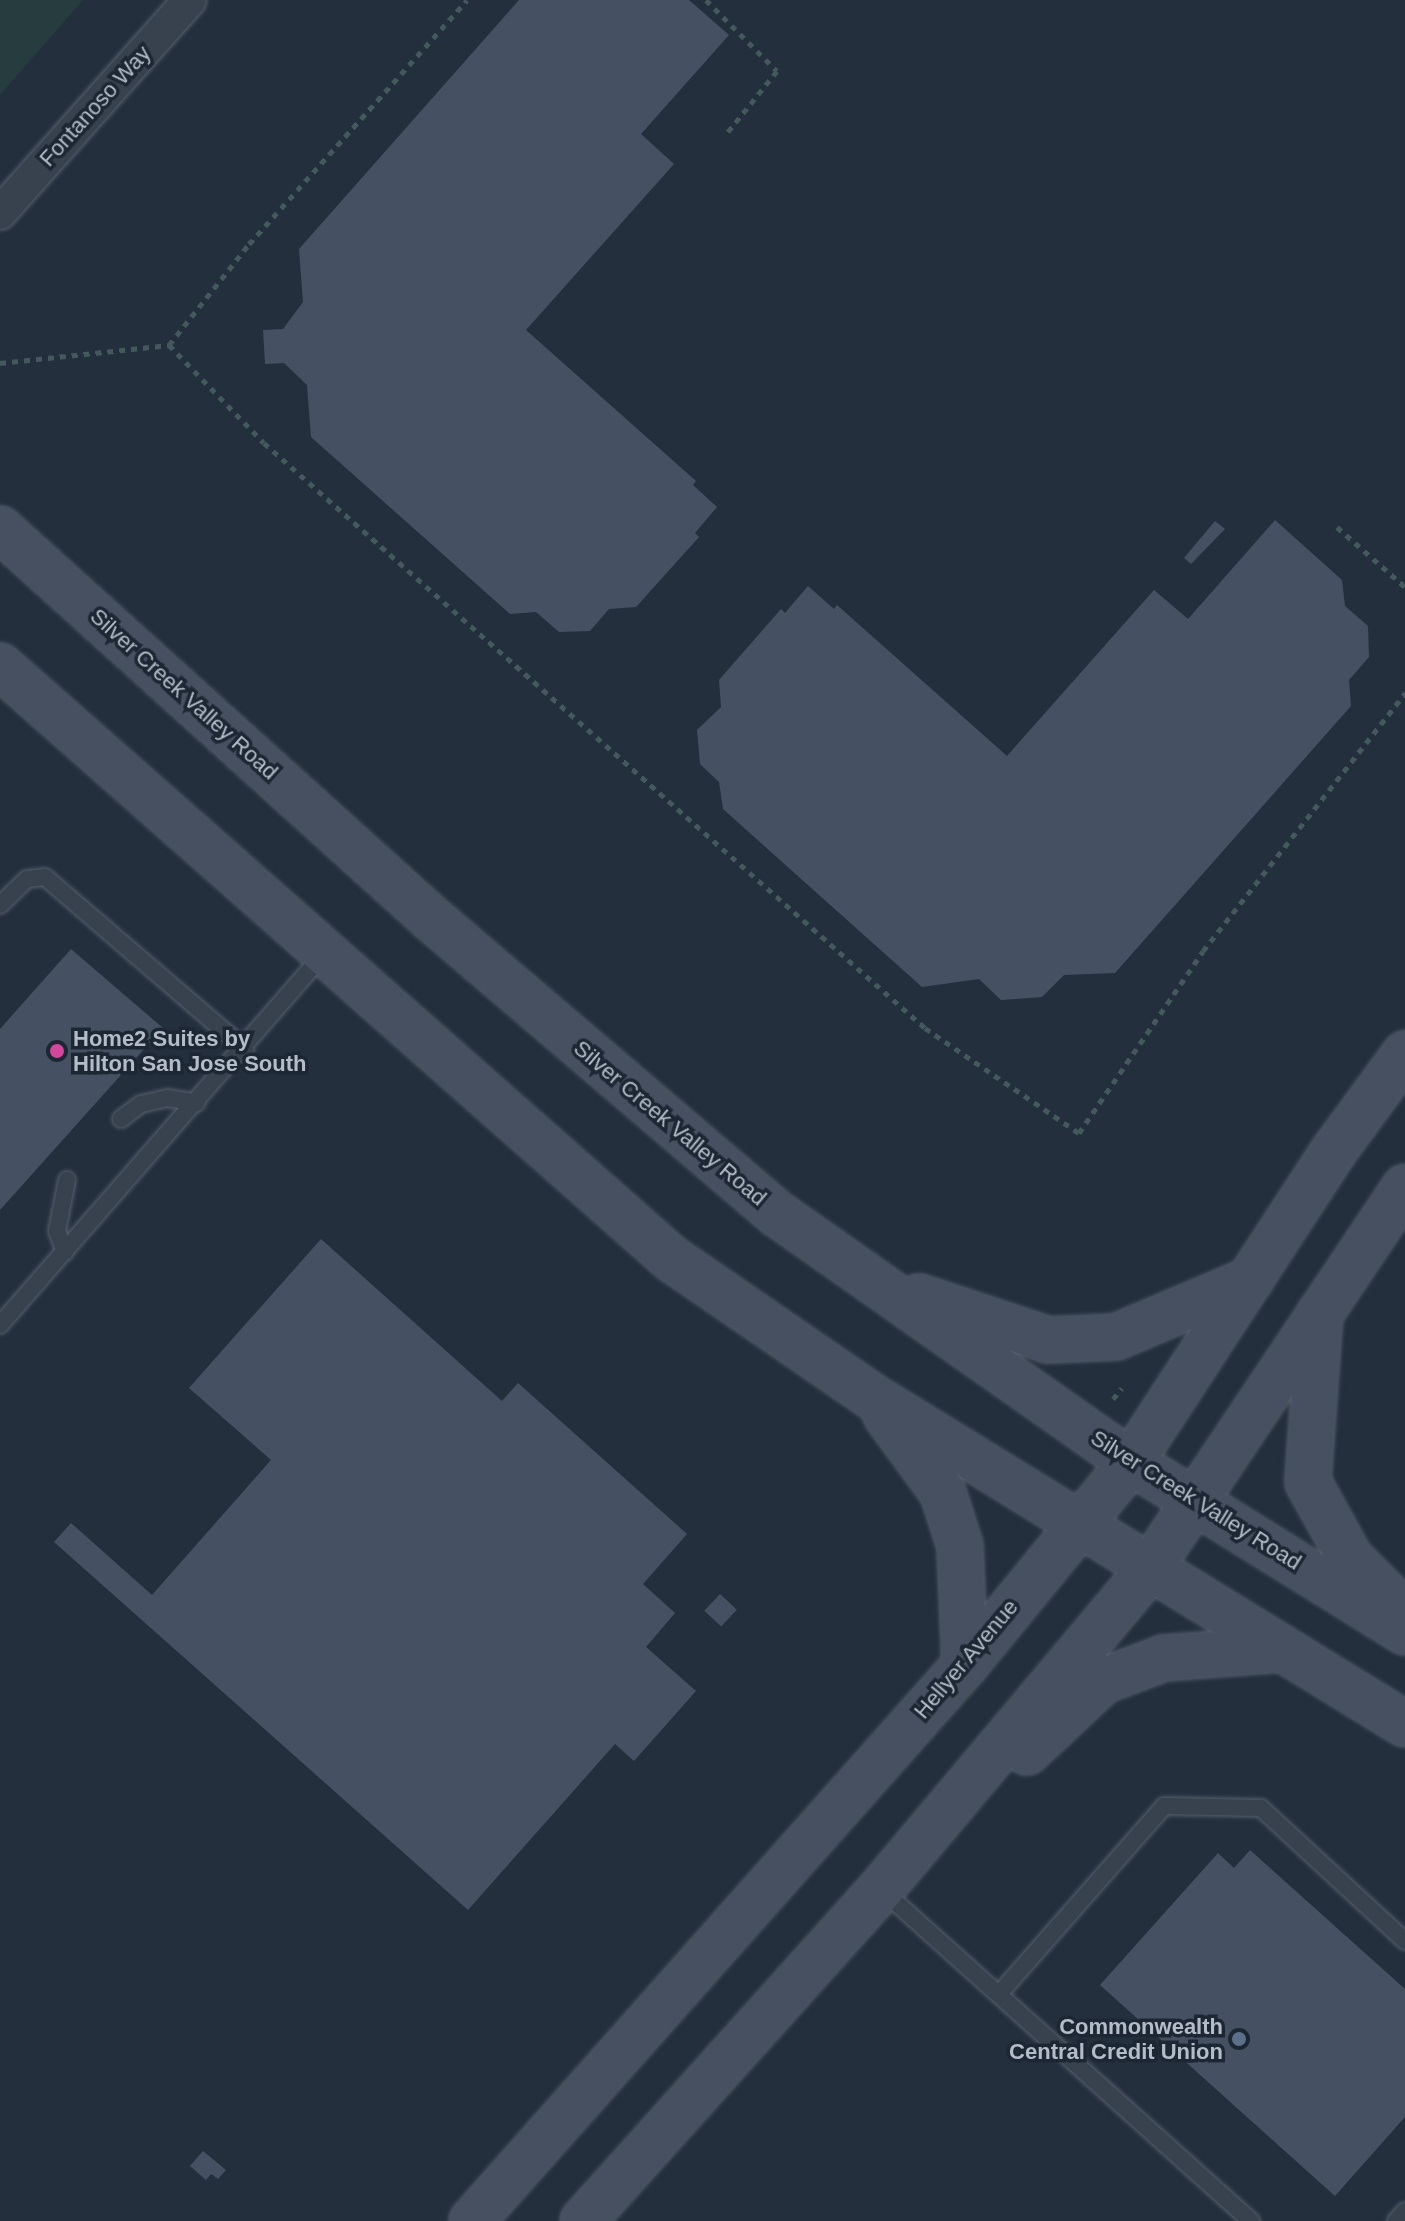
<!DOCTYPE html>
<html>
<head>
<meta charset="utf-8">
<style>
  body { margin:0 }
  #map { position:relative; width:1405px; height:2221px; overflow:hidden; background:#242f3e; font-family:Helvetica,sans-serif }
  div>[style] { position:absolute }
  .green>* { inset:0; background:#263c3f }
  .building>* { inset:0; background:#455162; transform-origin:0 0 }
  .path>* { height:5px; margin-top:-2.5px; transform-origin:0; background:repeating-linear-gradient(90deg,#44595c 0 6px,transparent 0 12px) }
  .roads { filter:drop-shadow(0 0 2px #565f6c) drop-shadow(0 0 2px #565f6c) }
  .service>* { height:16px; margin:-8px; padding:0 8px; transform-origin:8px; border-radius:8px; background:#38414e }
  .minor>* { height:32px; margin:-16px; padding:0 16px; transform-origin:16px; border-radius:16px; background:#38414e }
  .secondary>* { height:44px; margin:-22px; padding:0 22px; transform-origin:22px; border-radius:22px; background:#465061 }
  .dots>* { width:22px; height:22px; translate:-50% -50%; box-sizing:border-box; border:4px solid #1d2633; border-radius:50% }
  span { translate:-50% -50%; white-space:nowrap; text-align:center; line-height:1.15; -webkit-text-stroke:7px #1d2633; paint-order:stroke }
  .street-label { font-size:22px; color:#b4bcc9 }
  .poi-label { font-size:22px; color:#b4bcc9; font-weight:700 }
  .left { translate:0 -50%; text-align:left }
  .right { translate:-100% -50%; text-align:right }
</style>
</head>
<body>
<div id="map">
  <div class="green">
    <i style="clip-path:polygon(0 0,83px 0,0 95px)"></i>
  </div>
  <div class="building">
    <i style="clip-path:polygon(519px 0,689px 0,729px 35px,641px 134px,674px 164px,526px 330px,696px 481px,693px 485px,717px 507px,695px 533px,699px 537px,636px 607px,609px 609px,590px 631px,559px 632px,536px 612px,510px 614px,311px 437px,307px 385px,284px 363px,265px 364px,263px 330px,283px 329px,303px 302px,299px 249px)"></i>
    <i style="clip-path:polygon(1275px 520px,1342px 580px,1345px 606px,1368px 626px,1369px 657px,1349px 680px,1351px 706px,1115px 973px,1064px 975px,1042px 997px,1001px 1000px,979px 979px,922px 987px,723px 809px,719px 782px,700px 764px,697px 730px,721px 707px,719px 680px,781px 609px,785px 613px,808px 586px,834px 609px,837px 605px,1007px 756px,1154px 590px,1188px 619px)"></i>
    <i style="clip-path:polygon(1215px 521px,1225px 529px,1191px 564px,1184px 558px)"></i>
    <i style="clip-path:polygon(71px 949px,163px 1028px,0 1210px,0 1029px)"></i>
    <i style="clip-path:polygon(321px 1239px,502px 1401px,518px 1383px,687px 1534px,643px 1584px,675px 1613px,646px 1647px,696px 1691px,634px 1761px,615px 1744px,468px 1910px,54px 1542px,71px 1523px,152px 1595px,271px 1460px,189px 1388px)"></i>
    <i style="left:720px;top:1594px;width:23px;height:23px;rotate:43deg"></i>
    <i style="clip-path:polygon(1250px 1850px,1405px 1989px,1405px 2117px,1335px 2196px,1100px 1985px,1218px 1853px,1234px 1868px)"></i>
    <i style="clip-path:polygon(203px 2151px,226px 2170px,218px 2179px,211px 2174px,206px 2180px,190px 2166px)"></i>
  </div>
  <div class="path">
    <i style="left:706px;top:0;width:100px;rotate:45deg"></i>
    <i style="left:777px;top:71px;width:80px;rotate:128.9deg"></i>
    <i style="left:169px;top:345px;width:129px;rotate:-51.6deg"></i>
    <i style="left:249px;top:244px;width:327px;rotate:-48.2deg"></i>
    <i style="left:0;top:363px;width:170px;rotate:-6.1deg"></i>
    <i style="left:169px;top:345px;width:136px;rotate:45.9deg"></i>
    <i style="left:264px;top:443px;width:883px;rotate:41.51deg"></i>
    <i style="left:925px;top:1028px;width:186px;rotate:34.3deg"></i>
    <i style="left:1079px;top:1133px;width:220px;rotate:-55.7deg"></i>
    <i style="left:1203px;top:951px;width:328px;rotate:-51.9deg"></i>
    <i style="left:1337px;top:527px;width:91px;rotate:41.4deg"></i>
    <i style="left:1113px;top:1399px;width:14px;rotate:-51deg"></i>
  </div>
  <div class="roads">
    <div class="service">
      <i style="left:0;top:905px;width:37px;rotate:-44deg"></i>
      <i style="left:27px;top:879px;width:18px;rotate:-6deg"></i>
      <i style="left:45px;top:877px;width:264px;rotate:40.7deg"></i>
      <i style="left:121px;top:1119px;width:25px;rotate:-37deg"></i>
      <i style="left:141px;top:1104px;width:27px;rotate:-13deg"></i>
      <i style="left:167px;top:1098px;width:30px;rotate:9deg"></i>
      <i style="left:65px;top:1252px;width:22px;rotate:-111deg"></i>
      <i style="left:57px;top:1231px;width:52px;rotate:-78.9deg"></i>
      <i style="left:0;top:1325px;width:493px;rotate:-48.9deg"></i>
      <i style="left:882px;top:1890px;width:496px;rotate:41.9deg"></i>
      <i style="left:999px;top:1994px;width:250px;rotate:-48.7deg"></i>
      <i style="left:1164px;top:1806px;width:97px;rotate:1.2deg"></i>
      <i style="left:1261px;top:1808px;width:196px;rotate:42.7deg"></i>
      <i style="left:1396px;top:2221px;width:13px;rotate:-48deg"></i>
    </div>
    <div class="minor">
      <i style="left:0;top:213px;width:285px;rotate:-48.3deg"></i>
    </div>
    <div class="secondary">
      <i style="left:0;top:529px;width:582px;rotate:42.08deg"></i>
      <i style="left:432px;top:919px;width:456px;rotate:40.5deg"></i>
      <i style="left:779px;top:1215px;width:430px;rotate:35.1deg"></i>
      <i style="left:1131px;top:1462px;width:322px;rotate:31.8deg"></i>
      <i style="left:0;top:666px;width:896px;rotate:41.43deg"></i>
      <i style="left:672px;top:1259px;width:244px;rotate:34.5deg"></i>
      <i style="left:873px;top:1397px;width:624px;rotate:31.58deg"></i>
      <i style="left:919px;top:1297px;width:136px;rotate:18.4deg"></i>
      <i style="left:1048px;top:1340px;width:68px;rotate:-2.5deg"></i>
      <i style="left:1116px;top:1337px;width:146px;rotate:-23deg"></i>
      <i style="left:1320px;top:1313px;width:169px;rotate:94.1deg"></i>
      <i style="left:1308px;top:1482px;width:87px;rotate:61.1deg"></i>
      <i style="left:1350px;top:1558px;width:71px;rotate:45deg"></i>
      <i style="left:886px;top:1415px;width:97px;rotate:53.8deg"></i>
      <i style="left:943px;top:1493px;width:56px;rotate:72.2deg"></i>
      <i style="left:960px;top:1546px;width:119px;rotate:87.6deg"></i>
      <i style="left:1027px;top:1752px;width:104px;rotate:-43.1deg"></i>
      <i style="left:1103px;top:1681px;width:65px;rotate:-20.7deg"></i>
      <i style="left:1164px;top:1658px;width:119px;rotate:-4.3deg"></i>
      <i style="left:472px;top:2221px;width:743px;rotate:-48.44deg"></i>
      <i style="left:965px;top:1665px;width:262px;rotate:-50.7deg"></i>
      <i style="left:1131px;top:1462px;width:370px;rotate:-56.9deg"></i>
      <i style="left:1333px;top:1152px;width:122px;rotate:-53.7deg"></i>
      <i style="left:583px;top:2221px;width:446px;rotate:-48.1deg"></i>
      <i style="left:881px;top:1889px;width:419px;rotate:-50deg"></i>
      <i style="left:1150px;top:1568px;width:458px;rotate:-56.2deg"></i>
    </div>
  </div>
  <div class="dots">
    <i style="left:57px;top:1051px;background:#d1479c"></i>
    <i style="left:1239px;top:2039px;background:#5c6f8a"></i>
  </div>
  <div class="street-label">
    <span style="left:95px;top:106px;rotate:-48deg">Fontanoso Way</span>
    <span style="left:184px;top:694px;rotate:42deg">Silver Creek Valley Road</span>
    <span style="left:670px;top:1123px;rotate:40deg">Silver Creek Valley Road</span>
    <span style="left:1196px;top:1500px;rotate:32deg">Silver Creek Valley Road</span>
    <span style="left:966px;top:1659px;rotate:-50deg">Hellyer Avenue</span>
  </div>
  <div class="poi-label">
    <span class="left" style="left:73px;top:1051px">Home2 Suites by<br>Hilton San Jose South</span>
    <span class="right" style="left:1223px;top:2039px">Commonwealth<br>Central Credit Union</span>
  </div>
</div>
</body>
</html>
